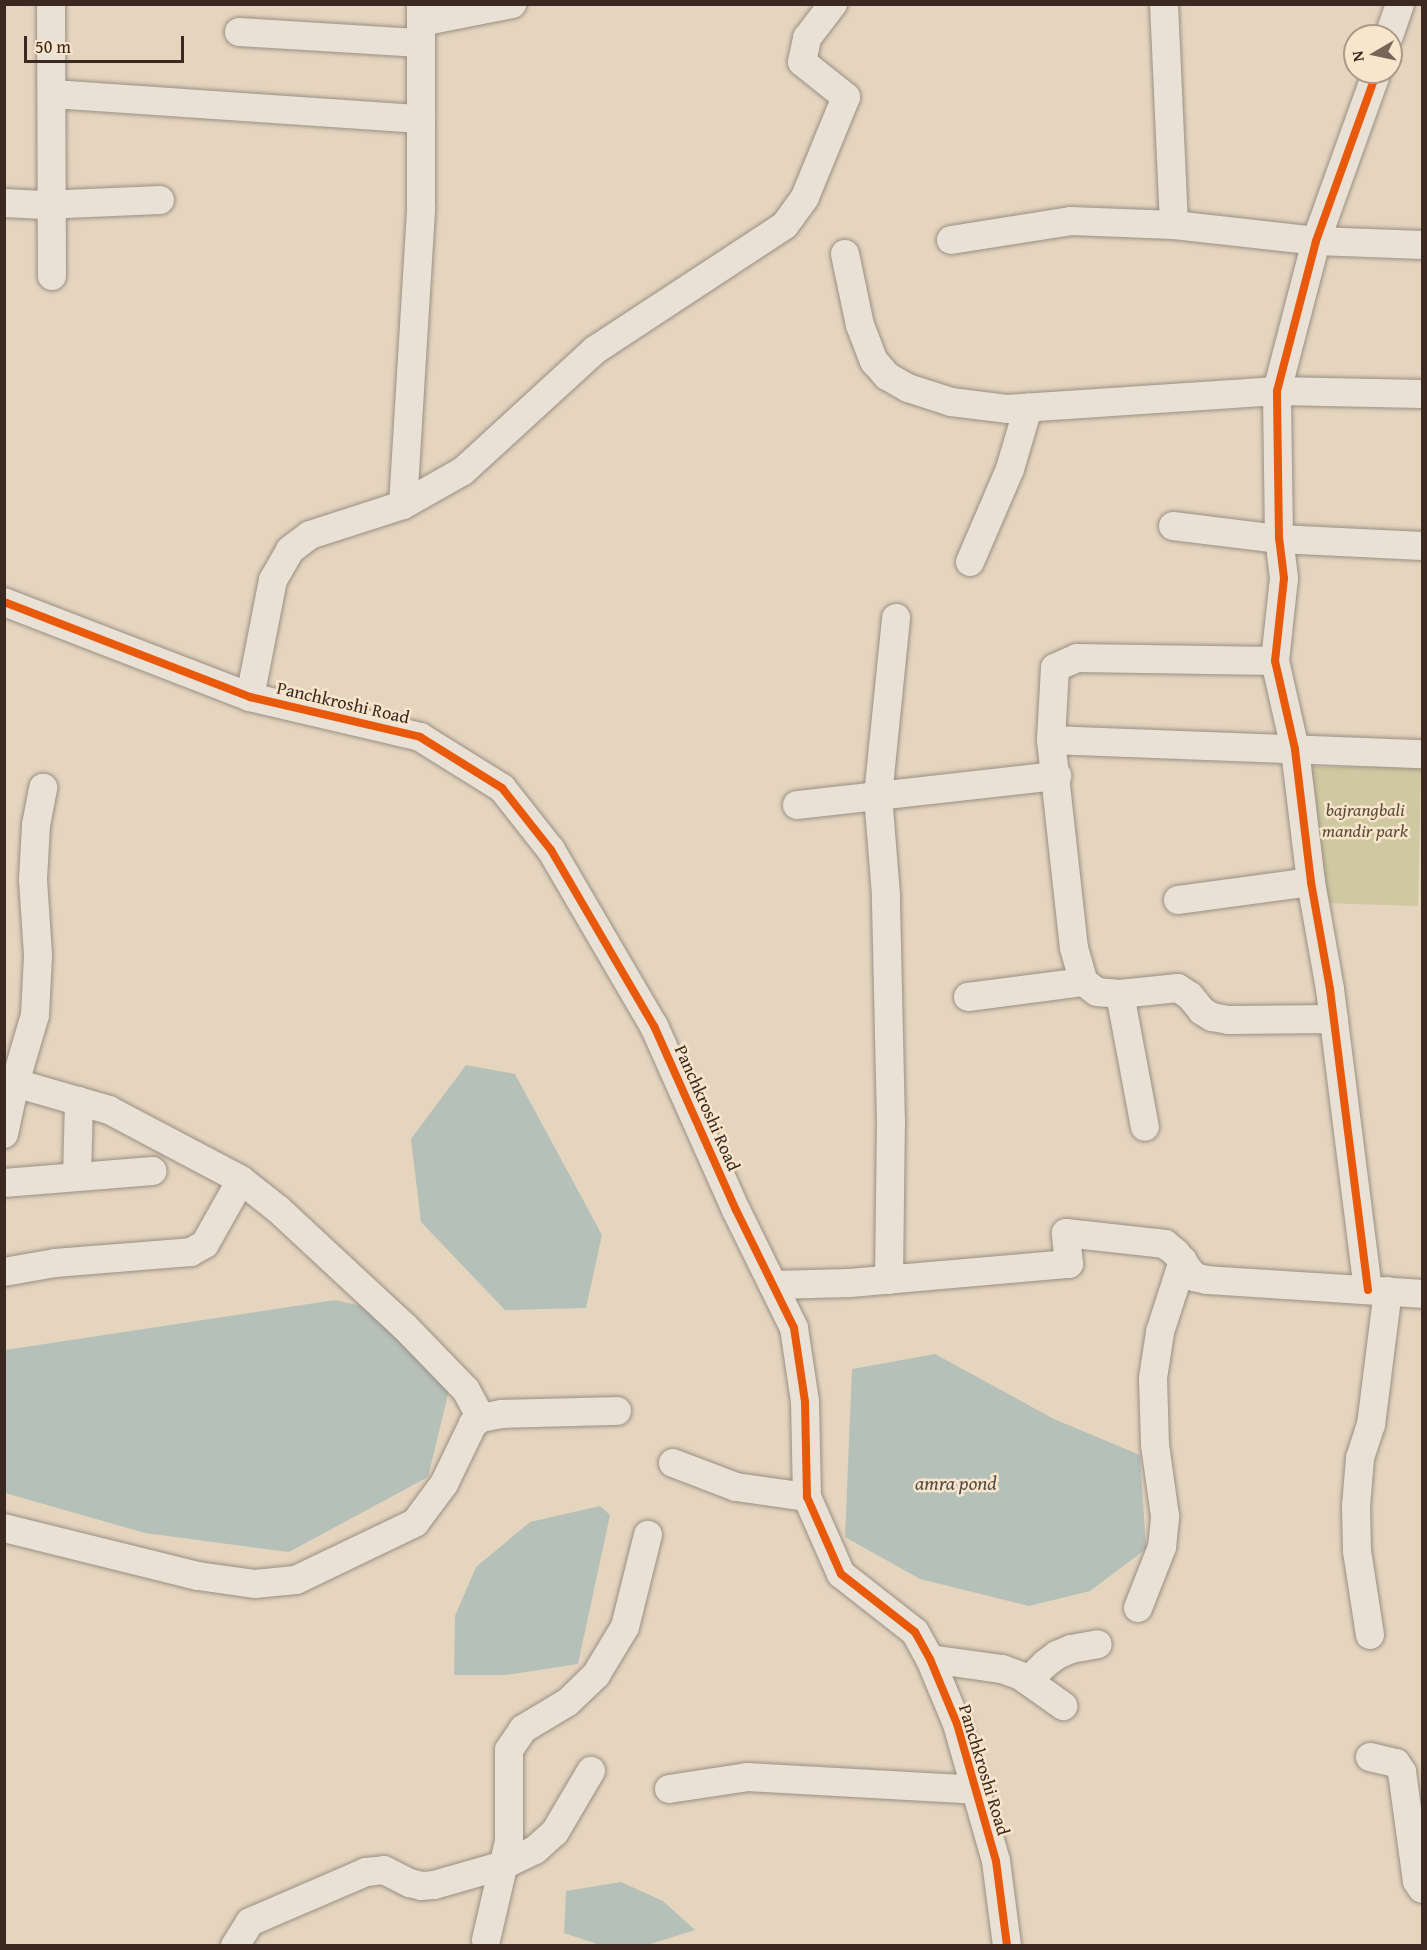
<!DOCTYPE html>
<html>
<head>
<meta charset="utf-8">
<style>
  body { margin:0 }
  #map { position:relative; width:1427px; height:1950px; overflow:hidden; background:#e5d5bf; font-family:"Gentium Book Plus",serif }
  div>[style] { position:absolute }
  .green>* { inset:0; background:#d0c8a1 }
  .water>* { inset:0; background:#b5c0b9 }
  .roads { filter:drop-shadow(0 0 2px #9a8f82) drop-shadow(0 0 2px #9a8f82) }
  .minor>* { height:28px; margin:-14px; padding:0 14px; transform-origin:14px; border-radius:14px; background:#e9e1d6 }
  .cycleway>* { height:8px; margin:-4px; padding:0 4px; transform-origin:4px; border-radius:4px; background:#e8590c }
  span { translate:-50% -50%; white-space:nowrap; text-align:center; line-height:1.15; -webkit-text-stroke:5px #f8e6cc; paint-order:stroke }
  .street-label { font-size:18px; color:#3b2921 }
  .park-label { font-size:18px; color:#5c4e3b; font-style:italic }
  .water-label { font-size:20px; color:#544c46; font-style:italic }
  .frame { position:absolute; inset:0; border:6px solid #3b2921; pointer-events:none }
  .north { position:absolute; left:1343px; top:24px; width:60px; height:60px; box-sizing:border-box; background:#f8e6cc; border:2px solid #ac9a88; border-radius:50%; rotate:261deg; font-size:16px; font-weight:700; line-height:24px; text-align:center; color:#3b2921 }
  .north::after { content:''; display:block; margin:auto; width:21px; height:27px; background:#766558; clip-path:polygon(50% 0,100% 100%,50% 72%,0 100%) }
  .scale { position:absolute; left:24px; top:36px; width:160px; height:27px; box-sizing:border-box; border:3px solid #3b2921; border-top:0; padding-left:8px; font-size:18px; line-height:21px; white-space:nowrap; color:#3b2921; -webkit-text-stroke:4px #f8e6cc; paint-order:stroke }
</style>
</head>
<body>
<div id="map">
  <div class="green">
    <i style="clip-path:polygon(1302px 767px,1421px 767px,1418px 906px,1321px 903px)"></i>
  </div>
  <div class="water">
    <i style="clip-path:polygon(466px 1065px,515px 1074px,602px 1235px,586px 1308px,505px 1310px,421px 1222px,411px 1139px)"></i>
    <i style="clip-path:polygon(335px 1300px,379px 1310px,450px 1386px,428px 1477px,289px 1552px,145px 1533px,5px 1493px,5px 1350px)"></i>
    <i style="clip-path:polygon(935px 1354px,1054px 1419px,1140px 1455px,1146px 1549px,1090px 1591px,1029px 1606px,920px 1579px,845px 1537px,852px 1369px)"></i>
    <i style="clip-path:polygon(600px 1506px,610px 1515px,578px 1664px,507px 1675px,454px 1675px,455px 1616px,476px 1567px,530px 1522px)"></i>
    <i style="clip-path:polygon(621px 1882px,663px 1901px,695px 1930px,644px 1946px,600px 1945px,564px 1933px,566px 1891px)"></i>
  </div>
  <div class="roads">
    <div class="minor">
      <i style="left:51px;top:4px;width:272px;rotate:89.8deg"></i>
      <i style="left:1164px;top:4px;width:221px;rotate:87.4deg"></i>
      <i style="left:421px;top:22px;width:93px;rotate:-11.2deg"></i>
      <i style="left:239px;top:32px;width:182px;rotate:3.5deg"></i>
      <i style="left:1389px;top:36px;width:34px;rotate:-71deg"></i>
      <i style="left:52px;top:94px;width:370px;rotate:3.9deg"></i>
      <i style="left:4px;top:203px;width:39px;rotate:3deg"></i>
      <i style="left:43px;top:205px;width:117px;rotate:-2.4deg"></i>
      <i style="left:951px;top:240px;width:121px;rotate:-9deg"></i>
      <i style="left:1071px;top:221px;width:103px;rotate:2.2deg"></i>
      <i style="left:1174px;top:225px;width:143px;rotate:6.4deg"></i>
      <i style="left:1316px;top:241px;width:106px;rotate:2.2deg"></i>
      <i style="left:845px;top:254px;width:73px;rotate:78.1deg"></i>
      <i style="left:860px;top:325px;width:39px;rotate:69deg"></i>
      <i style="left:874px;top:361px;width:20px;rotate:49deg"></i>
      <i style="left:887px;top:376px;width:24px;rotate:30deg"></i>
      <i style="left:908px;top:388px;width:45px;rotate:18deg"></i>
      <i style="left:951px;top:402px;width:56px;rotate:7.1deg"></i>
      <i style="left:1007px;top:409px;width:271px;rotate:-3.8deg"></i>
      <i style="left:1277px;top:391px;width:145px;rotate:1.2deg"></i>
      <i style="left:403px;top:505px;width:299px;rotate:-86.5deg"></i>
      <i style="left:421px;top:207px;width:203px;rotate:-90deg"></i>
      <i style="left:1173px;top:526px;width:107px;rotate:7deg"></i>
      <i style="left:1279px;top:539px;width:143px;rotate:2.8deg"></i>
      <i style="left:970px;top:562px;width:101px;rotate:-66.7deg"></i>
      <i style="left:1010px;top:469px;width:64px;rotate:-73.6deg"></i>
      <i style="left:4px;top:602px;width:264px;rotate:21.1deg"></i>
      <i style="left:250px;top:697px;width:175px;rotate:13.2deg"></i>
      <i style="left:420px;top:737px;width:97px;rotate:31.9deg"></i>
      <i style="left:502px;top:788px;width:79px;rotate:51.7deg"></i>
      <i style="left:551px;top:850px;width:204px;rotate:59.7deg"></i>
      <i style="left:654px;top:1026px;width:201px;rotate:66deg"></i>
      <i style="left:736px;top:1210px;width:131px;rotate:63.8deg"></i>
      <i style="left:794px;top:1328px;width:75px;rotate:81.5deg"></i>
      <i style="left:805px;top:1402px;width:95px;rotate:88.8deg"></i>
      <i style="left:807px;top:1497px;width:84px;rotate:66.2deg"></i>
      <i style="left:841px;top:1574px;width:94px;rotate:38.1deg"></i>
      <i style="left:915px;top:1632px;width:31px;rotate:61deg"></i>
      <i style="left:930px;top:1659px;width:70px;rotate:67.4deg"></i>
      <i style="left:957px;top:1724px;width:142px;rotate:74.1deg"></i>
      <i style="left:996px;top:1861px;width:86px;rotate:82.6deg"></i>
      <i style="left:1275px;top:661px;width:198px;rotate:-179.1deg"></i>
      <i style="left:1077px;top:658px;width:24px;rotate:156deg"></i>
      <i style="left:1055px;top:668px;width:72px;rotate:93.2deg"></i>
      <i style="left:1051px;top:740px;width:209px;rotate:83.7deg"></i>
      <i style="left:1074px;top:948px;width:35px;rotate:74deg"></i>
      <i style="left:1084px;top:982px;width:16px;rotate:38deg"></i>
      <i style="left:1097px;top:992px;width:23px;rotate:5deg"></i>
      <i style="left:1120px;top:994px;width:58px;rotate:-5.9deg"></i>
      <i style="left:1178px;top:988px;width:14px;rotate:34deg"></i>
      <i style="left:1190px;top:996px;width:19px;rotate:51deg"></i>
      <i style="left:1202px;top:1011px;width:12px;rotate:31deg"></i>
      <i style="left:1212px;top:1017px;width:17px;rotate:10deg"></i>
      <i style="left:1229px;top:1020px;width:105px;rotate:-0.5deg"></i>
      <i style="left:250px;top:697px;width:119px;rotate:-78.9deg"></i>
      <i style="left:273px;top:580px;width:34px;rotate:-60deg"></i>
      <i style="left:290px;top:550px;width:25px;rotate:-37deg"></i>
      <i style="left:310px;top:535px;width:98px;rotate:-17.9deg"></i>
      <i style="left:403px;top:505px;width:69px;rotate:-29.5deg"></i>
      <i style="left:463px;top:471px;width:179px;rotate:-42.5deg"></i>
      <i style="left:595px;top:350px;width:227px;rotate:-33.3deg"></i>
      <i style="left:785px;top:225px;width:34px;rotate:-54deg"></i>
      <i style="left:805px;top:197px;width:108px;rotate:-67.7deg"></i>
      <i style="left:846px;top:97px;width:56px;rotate:-141.5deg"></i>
      <i style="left:802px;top:62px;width:25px;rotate:-78deg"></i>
      <i style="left:807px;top:38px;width:43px;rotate:-52.6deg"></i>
      <i style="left:1051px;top:740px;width:371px;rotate:2.2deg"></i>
      <i style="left:797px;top:805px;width:262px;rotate:-6.4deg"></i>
      <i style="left:1178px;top:900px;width:134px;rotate:-7.7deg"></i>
      <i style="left:1120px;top:994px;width:135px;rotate:79.4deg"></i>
      <i style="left:968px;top:997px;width:117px;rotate:-7.4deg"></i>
      <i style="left:15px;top:1083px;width:98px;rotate:16deg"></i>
      <i style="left:109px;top:1110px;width:149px;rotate:27.9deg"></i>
      <i style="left:241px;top:1180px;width:48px;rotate:38.3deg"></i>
      <i style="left:279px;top:1210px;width:171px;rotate:42.9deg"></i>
      <i style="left:404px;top:1326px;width:89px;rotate:45.9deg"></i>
      <i style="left:466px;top:1390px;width:32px;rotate:62deg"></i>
      <i style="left:4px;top:1134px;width:52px;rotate:-77.8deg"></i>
      <i style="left:15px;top:1083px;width:71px;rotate:-73.6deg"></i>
      <i style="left:35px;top:1015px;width:60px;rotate:-87.1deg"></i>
      <i style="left:38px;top:955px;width:76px;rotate:-93.8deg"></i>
      <i style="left:33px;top:879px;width:54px;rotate:-86.8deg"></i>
      <i style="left:36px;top:825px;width:38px;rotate:-79deg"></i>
      <i style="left:77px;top:1177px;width:76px;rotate:-88.5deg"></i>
      <i style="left:4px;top:1183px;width:149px;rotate:-4.6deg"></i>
      <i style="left:4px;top:1272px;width:52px;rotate:-10deg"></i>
      <i style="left:55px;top:1263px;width:136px;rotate:-4.6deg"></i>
      <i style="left:191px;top:1252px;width:16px;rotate:-30deg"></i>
      <i style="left:205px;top:1244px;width:73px;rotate:-60.6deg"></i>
      <i style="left:889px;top:1280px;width:157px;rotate:-89.3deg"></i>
      <i style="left:891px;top:1123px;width:228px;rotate:-91.3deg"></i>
      <i style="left:886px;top:895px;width:99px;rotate:-94.6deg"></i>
      <i style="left:878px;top:796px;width:179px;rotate:-84.2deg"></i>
      <i style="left:773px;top:1285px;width:77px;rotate:-1.5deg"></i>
      <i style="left:850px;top:1283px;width:220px;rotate:-5deg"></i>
      <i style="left:1069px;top:1264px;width:31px;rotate:-96deg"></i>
      <i style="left:1066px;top:1233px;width:100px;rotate:6.3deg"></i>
      <i style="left:1165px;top:1244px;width:14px;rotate:39deg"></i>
      <i style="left:1176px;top:1253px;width:30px;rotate:53deg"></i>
      <i style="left:1194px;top:1277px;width:13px;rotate:13deg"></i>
      <i style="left:1207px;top:1280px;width:215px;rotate:3.7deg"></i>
      <i style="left:1368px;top:1290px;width:303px;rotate:-97.2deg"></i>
      <i style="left:1330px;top:989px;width:109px;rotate:-100.1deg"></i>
      <i style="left:1311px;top:882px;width:134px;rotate:-96.9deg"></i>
      <i style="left:1295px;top:749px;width:90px;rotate:-102.8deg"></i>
      <i style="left:1275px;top:661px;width:83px;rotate:-83.8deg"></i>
      <i style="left:1284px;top:578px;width:39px;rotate:-97deg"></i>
      <i style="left:1279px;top:539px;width:148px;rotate:-90.8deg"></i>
      <i style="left:1277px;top:391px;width:155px;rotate:-75.4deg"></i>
      <i style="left:1316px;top:241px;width:180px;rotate:-70.2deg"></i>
      <i style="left:673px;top:1463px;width:67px;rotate:20.9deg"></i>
      <i style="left:736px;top:1487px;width:72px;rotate:8deg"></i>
      <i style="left:4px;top:1528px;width:200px;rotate:13.9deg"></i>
      <i style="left:198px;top:1576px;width:58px;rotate:8deg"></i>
      <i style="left:255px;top:1584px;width:41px;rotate:-5.6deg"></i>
      <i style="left:296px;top:1580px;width:132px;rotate:-25.6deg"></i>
      <i style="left:415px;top:1523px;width:49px;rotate:-53.4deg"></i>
      <i style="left:444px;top:1484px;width:67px;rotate:-64.2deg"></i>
      <i style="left:473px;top:1424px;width:10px;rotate:-37deg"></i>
      <i style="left:481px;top:1418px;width:21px;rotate:-11deg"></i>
      <i style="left:502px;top:1414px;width:115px;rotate:-1.5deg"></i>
      <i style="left:1138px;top:1608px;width:66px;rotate:-68.5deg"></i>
      <i style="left:1162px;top:1547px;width:31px;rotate:-84deg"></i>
      <i style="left:1165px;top:1516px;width:72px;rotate:-98deg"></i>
      <i style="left:1155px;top:1445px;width:67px;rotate:-91.7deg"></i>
      <i style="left:1153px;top:1378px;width:47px;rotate:-81.3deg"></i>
      <i style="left:1160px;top:1332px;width:75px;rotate:-72.1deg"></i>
      <i style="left:1370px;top:1635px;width:85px;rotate:-98.8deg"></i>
      <i style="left:1357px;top:1551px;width:45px;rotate:-91.3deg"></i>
      <i style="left:1356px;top:1506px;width:48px;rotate:-85.2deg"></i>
      <i style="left:1360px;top:1458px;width:35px;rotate:-72deg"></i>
      <i style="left:1371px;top:1425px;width:135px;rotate:-82.8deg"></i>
      <i style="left:930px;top:1659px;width:73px;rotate:7.9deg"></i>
      <i style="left:1002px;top:1669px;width:20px;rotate:20deg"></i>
      <i style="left:1021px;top:1676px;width:52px;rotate:35.5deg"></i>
      <i style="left:1028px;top:1681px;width:24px;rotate:-45deg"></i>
      <i style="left:1045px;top:1664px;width:15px;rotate:-37deg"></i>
      <i style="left:1057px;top:1655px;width:15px;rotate:-23deg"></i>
      <i style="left:1071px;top:1649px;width:27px;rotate:-10deg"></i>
      <i style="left:1370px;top:1757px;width:27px;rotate:13deg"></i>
      <i style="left:1396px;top:1763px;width:11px;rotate:56deg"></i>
      <i style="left:1402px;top:1772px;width:110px;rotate:82.2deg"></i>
      <i style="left:1417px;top:1881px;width:9px;rotate:58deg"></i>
      <i style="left:669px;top:1789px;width:79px;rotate:-8.7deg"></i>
      <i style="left:747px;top:1777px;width:229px;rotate:3.2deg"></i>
      <i style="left:486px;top:1940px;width:102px;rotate:-76.9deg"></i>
      <i style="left:509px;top:1841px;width:91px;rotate:-90deg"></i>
      <i style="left:509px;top:1750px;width:25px;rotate:-56deg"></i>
      <i style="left:523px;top:1729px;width:52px;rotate:-31deg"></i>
      <i style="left:568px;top:1702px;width:39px;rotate:-44deg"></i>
      <i style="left:596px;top:1675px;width:56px;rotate:-58.9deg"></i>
      <i style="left:625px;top:1627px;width:95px;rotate:-76deg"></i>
      <i style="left:235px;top:1946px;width:28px;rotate:-58deg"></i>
      <i style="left:250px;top:1922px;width:126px;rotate:-23.3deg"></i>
      <i style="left:366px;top:1872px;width:18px;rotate:-6deg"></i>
      <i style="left:384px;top:1870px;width:29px;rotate:27deg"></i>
      <i style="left:410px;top:1883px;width:11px;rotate:15deg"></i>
      <i style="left:421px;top:1886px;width:13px;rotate:-4deg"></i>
      <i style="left:434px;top:1885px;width:73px;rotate:-15.9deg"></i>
      <i style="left:504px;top:1865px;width:34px;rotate:-26deg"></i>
      <i style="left:535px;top:1850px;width:27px;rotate:-42deg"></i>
      <i style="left:555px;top:1832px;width:71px;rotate:-59.5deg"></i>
    </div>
  </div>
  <div class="cycleway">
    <i style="left:4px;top:602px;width:264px;rotate:21.1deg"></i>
    <i style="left:250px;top:697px;width:175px;rotate:13.2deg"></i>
    <i style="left:420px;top:737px;width:97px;rotate:31.9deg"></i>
    <i style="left:502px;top:788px;width:79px;rotate:51.7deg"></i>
    <i style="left:551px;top:850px;width:204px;rotate:59.7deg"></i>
    <i style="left:654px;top:1026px;width:201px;rotate:66deg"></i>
    <i style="left:736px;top:1210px;width:131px;rotate:63.8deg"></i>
    <i style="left:794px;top:1328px;width:75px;rotate:81.5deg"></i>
    <i style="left:805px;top:1402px;width:95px;rotate:88.8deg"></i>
    <i style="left:807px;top:1497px;width:84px;rotate:66.2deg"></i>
    <i style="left:841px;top:1574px;width:94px;rotate:38.1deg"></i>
    <i style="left:915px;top:1632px;width:31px;rotate:61deg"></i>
    <i style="left:930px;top:1659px;width:70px;rotate:67.4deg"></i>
    <i style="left:957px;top:1724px;width:142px;rotate:74.1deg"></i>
    <i style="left:996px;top:1861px;width:86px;rotate:82.6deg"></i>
    <i style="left:1368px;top:1290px;width:303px;rotate:-97.2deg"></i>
    <i style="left:1330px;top:989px;width:109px;rotate:-100.1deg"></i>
    <i style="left:1311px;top:882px;width:134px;rotate:-96.9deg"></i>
    <i style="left:1295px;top:749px;width:90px;rotate:-102.8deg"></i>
    <i style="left:1275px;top:661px;width:83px;rotate:-83.8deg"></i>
    <i style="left:1284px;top:578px;width:39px;rotate:-97deg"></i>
    <i style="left:1279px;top:539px;width:148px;rotate:-90.8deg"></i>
    <i style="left:1277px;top:391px;width:155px;rotate:-75.4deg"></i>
    <i style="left:1316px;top:241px;width:180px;rotate:-70.2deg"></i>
  </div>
  <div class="street-label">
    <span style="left:343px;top:703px;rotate:13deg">Panchkroshi Road</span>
    <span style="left:707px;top:1108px;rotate:66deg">Panchkroshi Road</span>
    <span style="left:984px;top:1770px;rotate:73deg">Panchkroshi Road</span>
  </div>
  <div class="park-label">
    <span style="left:1365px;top:821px">bajrangbali<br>mandir park</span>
  </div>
  <div class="water-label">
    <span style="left:956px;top:1482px">amra pond</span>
  </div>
  <div class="frame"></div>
  <div class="north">N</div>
  <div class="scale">50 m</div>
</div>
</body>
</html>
